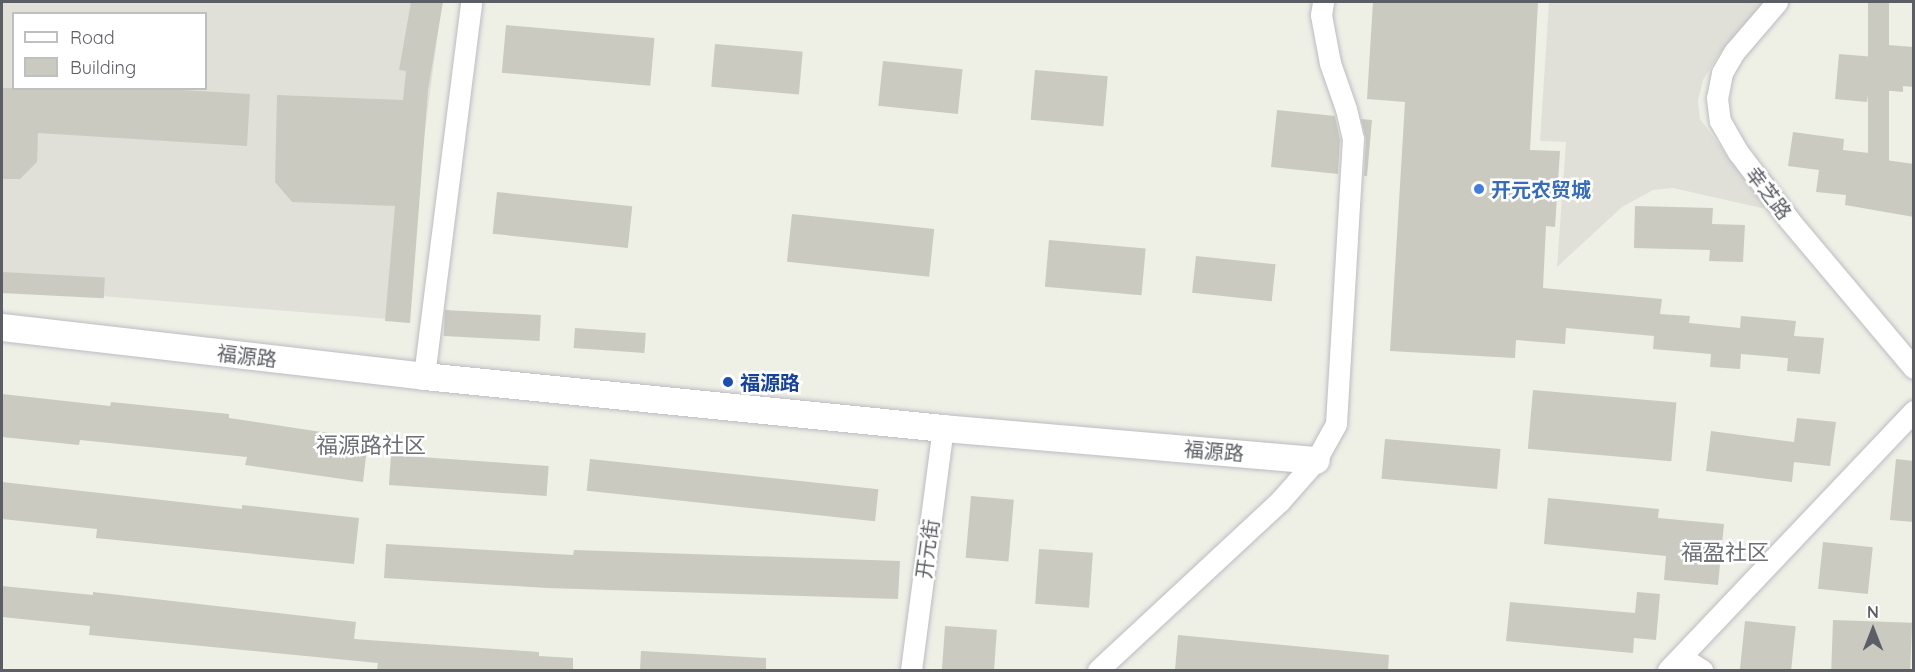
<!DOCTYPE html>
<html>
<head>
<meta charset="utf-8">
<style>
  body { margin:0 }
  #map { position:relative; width:1915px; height:672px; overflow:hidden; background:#eeefe5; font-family:Quicksand,"Noto Sans SC",sans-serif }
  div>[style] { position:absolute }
  .industrial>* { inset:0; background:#e0e0d9 }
  .building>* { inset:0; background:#cacac1; transform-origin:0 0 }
  .roads { filter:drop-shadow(0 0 2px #bcbcc3) drop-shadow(0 0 2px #bcbcc3) }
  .minor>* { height:21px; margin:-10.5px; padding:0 10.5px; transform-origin:10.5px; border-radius:10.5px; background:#fff }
  .tertiary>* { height:27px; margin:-13.5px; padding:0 13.5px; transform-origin:13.5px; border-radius:13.5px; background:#fff }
  .dots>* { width:16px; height:16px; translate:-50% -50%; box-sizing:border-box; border:3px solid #fff; border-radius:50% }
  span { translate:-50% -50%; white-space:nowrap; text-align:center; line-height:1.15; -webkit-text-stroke:5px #fff; paint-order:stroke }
  .shop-label { font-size:20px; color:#366cbe; font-weight:700 }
  .left { translate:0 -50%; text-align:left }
  .street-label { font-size:20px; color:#5c5e65 }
  .transit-label { font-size:20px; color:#164399; font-weight:700 }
  .quarter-label { font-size:22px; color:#6d6f77 }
  .frame { position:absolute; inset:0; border:3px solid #5c5e65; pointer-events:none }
  .legend { position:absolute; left:12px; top:12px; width:195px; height:78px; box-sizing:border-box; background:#fff; border:2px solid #bebfc1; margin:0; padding:8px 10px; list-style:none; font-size:18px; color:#5c5e65 }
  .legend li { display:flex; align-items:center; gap:12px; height:30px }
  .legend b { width:30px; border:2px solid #bebfc1 }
  .north { position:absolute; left:1843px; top:600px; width:60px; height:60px; -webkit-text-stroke:4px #fff; paint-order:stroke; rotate:0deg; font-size:16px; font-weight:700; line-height:24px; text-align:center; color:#5c5e65 }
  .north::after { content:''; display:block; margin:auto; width:21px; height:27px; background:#5c5e65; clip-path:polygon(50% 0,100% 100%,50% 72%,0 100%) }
</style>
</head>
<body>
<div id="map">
  <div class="industrial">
    <i style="clip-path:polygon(evenodd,2px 2px,442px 2px,400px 320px,2px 288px,2px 2px,14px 14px,206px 14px,206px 88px,14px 88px,14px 14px)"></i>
    <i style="clip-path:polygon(1549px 2px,1765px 2px,1719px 54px,1703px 80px,1698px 101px,1700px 119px,1766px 209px,1673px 188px,1653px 190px,1622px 207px,1557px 267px,1566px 142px,1540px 141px)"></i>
  </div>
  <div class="building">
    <i style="clip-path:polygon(411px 2px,443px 2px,428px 90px,410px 323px,385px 321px,395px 206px,292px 202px,275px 182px,277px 95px,403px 100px,406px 71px,399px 70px)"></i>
    <i style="clip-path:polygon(1373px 2px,1538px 2px,1530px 150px,1560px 151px,1555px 227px,1546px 226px,1543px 288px,1662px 299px,1660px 314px,1690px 316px,1689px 323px,1740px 328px,1741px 316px,1796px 321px,1794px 336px,1824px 338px,1820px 374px,1787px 371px,1788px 358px,1741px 354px,1740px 369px,1710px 367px,1711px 354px,1653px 349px,1654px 336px,1566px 328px,1565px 344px,1516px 340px,1515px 358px,1390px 351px,1405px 102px,1367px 99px)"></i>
    <i style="left:1868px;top:2px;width:21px;height:167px"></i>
    <i style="left:506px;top:25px;width:149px;height:48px;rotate:5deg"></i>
    <i style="left:715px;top:44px;width:88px;height:43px;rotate:5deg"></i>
    <i style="clip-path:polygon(1888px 45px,1914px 47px,1914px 87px,1903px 86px,1903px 92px,1869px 89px,1867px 102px,1835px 99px,1839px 54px,1887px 58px)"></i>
    <i style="left:883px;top:61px;width:80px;height:45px;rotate:6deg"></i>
    <i style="left:1035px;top:70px;width:73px;height:50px;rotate:5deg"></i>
    <i style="clip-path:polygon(2px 88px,147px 88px,250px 94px,247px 146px,38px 133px,37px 162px,20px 179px,2px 179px)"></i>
    <i style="clip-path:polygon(1277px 110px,1335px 116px,1340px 140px,1338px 174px,1271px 167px)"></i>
    <i style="clip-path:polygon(1361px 119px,1372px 120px,1367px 176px,1364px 176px,1366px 139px)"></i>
    <i style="clip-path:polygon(1793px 132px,1844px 139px,1843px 150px,1886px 155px,1885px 160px,1914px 164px,1914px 217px,1845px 205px,1846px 195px,1816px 192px,1819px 170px,1788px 166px)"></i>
    <i style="left:497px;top:192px;width:136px;height:42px;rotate:6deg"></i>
    <i style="clip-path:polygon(1635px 206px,1713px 208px,1712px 224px,1745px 225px,1743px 262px,1709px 261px,1710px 250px,1634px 248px)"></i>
    <i style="left:792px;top:214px;width:143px;height:48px;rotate:6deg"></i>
    <i style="left:1049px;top:240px;width:97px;height:47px;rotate:5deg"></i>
    <i style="left:1196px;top:256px;width:80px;height:37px;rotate:6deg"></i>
    <i style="left:2px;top:272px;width:103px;height:21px;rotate:3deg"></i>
    <i style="left:445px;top:310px;width:96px;height:26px;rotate:3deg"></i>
    <i style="left:575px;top:328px;width:71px;height:20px;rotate:4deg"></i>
    <i style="left:1533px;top:390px;width:144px;height:59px;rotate:5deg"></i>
    <i style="clip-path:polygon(2px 394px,110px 406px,111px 402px,229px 414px,229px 418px,368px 439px,363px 482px,245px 465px,247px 457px,80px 440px,79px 445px,2px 437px)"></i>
    <i style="clip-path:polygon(1797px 418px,1836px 422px,1830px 466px,1794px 462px,1792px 482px,1706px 471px,1711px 431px,1794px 442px)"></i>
    <i style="left:1385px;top:439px;width:116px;height:40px;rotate:5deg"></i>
    <i style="left:391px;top:455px;width:158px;height:30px;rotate:4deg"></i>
    <i style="left:590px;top:459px;width:290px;height:32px;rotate:6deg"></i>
    <i style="clip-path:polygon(1896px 459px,1914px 461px,1914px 522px,1890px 520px)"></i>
    <i style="clip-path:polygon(2px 482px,242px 509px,242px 505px,359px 518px,354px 564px,96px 538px,97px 529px,2px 519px)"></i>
    <i style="left:971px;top:496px;width:43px;height:62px;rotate:5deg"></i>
    <i style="clip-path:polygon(1548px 498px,1659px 509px,1658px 518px,1724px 524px,1718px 585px,1664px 580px,1666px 556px,1544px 544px)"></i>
    <i style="left:1823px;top:542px;width:50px;height:47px;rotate:6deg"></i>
    <i style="clip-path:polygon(386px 544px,573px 555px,574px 550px,900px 561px,898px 599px,547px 588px,384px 578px)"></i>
    <i style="left:1039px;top:549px;width:54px;height:55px;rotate:4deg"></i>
    <i style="clip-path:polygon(2px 586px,93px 595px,93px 592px,356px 622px,354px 639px,539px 652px,539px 656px,573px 658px,573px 670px,377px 670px,378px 663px,89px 635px,90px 626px,2px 617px)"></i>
    <i style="clip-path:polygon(1637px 592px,1660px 594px,1656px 640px,1634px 638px,1633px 653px,1506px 641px,1510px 602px,1635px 613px)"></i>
    <i style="left:1833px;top:620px;width:79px;height:49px;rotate:2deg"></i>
    <i style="left:1745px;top:621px;width:51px;height:49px;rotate:6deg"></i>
    <i style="left:945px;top:626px;width:52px;height:44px;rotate:4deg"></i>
    <i style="clip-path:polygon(1178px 635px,1389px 655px,1388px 670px,1175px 670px)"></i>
    <i style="clip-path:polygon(641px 651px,766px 658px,766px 670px,640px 670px)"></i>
  </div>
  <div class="roads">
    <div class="minor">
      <i style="left:1777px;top:2px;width:66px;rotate:130.7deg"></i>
      <i style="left:1734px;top:52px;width:24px;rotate:120deg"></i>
      <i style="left:1722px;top:73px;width:25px;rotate:101deg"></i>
      <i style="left:1717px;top:98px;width:23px;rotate:83deg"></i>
      <i style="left:1720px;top:121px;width:36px;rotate:60deg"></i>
      <i style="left:1738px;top:152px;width:86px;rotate:53deg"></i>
      <i style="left:1790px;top:221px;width:192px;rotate:49.9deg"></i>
      <i style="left:424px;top:376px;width:377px;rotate:-82.8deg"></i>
      <i style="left:1681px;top:657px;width:25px;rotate:32deg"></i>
      <i style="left:911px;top:670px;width:244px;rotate:-82.5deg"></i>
      <i style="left:1098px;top:670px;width:247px;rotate:-42.9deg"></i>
      <i style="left:1279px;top:502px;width:56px;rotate:-48.6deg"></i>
      <i style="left:1316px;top:460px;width:41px;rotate:-60.9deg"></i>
      <i style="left:1336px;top:424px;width:286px;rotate:-86.6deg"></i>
      <i style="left:1353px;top:139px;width:31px;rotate:-103deg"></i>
      <i style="left:1346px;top:109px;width:49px;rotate:-109.2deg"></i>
      <i style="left:1330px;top:63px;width:49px;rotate:-100.6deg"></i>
      <i style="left:1321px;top:15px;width:13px;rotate:-81deg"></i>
      <i style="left:1668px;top:670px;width:357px;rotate:-46.5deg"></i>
    </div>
    <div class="tertiary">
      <i style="left:2px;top:327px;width:425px;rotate:6.6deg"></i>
      <i style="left:424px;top:376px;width:522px;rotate:5.72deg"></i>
      <i style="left:943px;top:428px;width:374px;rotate:4.9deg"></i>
    </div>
  </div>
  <div class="dots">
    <i style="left:1479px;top:189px;background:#3f7fe0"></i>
    <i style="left:728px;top:382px;background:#1a4fb4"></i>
  </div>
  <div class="shop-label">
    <span class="left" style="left:1491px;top:189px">开元农贸城</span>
  </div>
  <div class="street-label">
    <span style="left:1769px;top:193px;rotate:53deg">幸芝路</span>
    <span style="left:247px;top:356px;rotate:7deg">福源路</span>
    <span style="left:1214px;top:451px;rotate:5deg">福源路</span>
    <span style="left:927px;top:549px;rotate:-82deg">开元街</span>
  </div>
  <div class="transit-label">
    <span class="left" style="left:740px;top:382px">福源路</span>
  </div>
  <div class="quarter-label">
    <span style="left:371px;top:446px">福源路社区</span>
    <span style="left:1725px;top:553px">福盈社区</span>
  </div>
  <div class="frame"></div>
  <ul class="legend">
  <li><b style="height:8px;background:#fff"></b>Road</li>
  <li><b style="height:16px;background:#cacac1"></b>Building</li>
  </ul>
  <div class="north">N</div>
</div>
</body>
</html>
